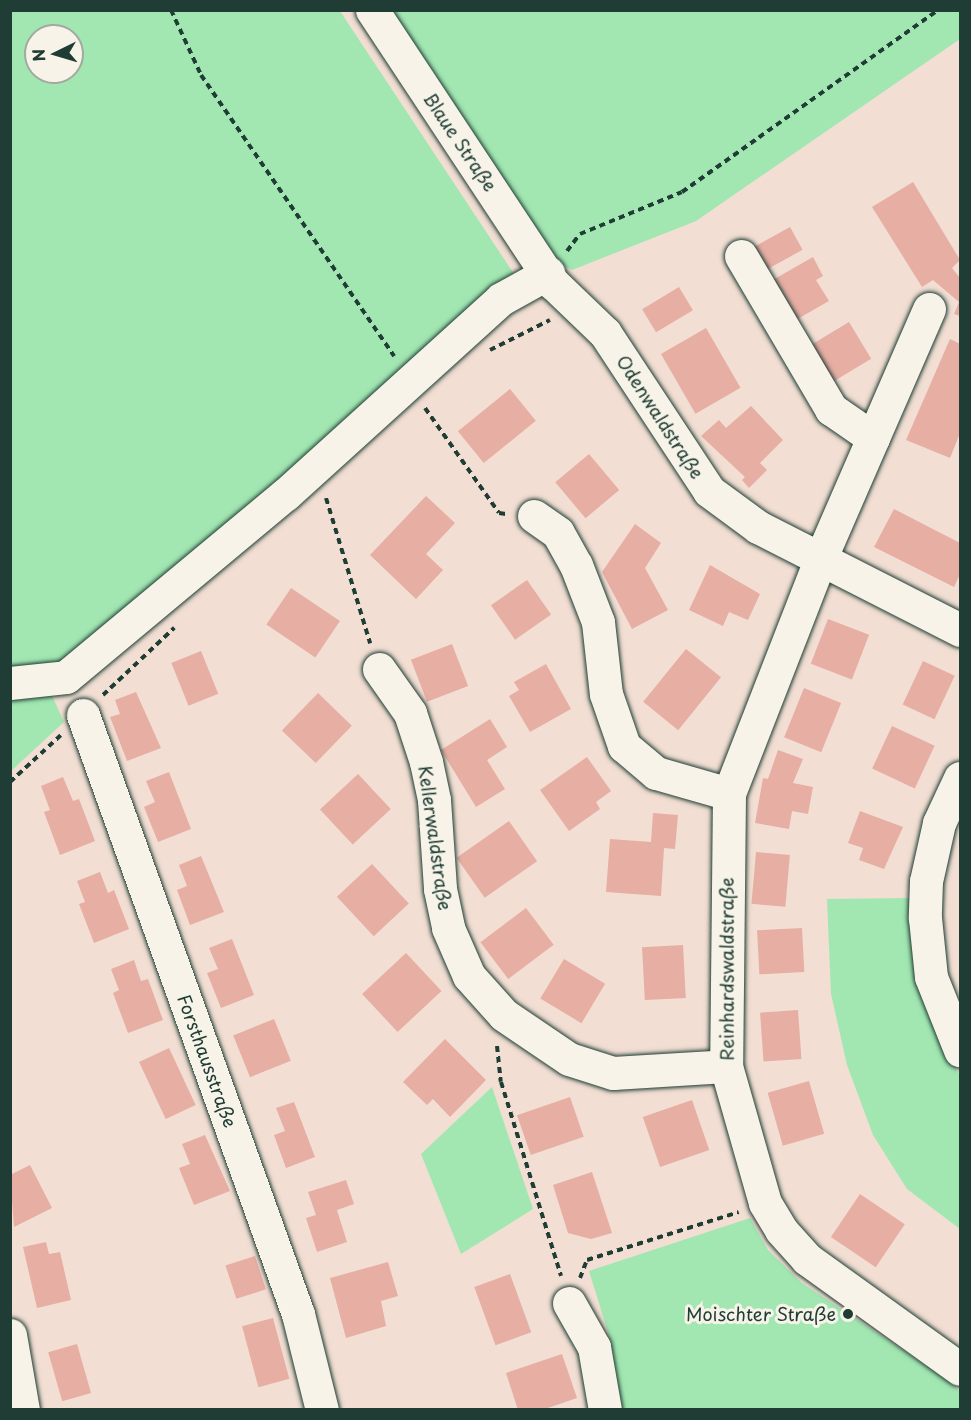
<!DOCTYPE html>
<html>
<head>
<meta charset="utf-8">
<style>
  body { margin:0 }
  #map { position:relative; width:971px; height:1420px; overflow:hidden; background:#f2ded3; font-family:"Playpen Sans",sans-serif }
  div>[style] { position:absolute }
  .green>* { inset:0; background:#a2e7b2 }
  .building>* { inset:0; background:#e7aea3; transform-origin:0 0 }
  .path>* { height:4px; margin-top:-2px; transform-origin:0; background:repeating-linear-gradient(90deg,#1f3d34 0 6px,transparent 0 10.5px) }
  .roads { filter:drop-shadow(0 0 2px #1f3d34) drop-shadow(0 0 2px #1f3d34) }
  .minor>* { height:33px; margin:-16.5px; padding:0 16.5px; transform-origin:16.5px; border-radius:16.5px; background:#f7f3e8 }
  .dots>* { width:16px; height:16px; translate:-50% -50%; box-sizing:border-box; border:3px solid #f7f3e8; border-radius:50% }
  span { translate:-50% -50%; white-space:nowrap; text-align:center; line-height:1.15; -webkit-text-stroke:6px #f7f3e8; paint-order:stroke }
  .street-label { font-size:18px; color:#1f3d34 }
  .poi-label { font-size:18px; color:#1f3d34 }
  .right { translate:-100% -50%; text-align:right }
  .frame { position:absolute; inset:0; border:12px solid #1f3d34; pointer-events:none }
  .north { position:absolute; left:24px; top:24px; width:60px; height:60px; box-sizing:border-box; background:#f7f3e8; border:2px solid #a1aaa0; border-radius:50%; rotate:265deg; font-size:16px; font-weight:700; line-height:24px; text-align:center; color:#1f3d34 }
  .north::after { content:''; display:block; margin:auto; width:21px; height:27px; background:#1f3d34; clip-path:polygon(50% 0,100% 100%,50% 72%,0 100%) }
</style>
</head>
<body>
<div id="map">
  <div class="green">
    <i style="clip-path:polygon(evenodd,11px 11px,340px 11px,516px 277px,48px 687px,64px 722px,11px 771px,11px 11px,36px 36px,72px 36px,72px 72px,36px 72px,36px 36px)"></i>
    <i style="clip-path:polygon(393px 11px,960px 11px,960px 39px,696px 221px,572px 270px,552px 260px)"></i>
    <i style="clip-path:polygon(909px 898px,931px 1021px,960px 1076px,960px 1229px,907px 1189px,873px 1135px,847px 1065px,831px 994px,827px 899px)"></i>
    <i style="clip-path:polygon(492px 1087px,533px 1209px,461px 1254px,421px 1154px)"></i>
    <i style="clip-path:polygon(750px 1218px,768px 1250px,802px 1283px,952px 1383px,960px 1392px,960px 1409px,622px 1409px,610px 1339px,589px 1271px)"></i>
  </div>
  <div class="building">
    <i style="clip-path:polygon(913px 182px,960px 260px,952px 268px,960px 278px,960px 316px,954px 314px,959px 302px,933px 280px,922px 287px,872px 207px)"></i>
    <i style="left:790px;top:227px;width:26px;height:43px;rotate:61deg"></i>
    <i style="clip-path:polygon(813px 257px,823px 276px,816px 280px,829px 301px,794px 321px,771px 281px)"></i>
    <i style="left:679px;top:287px;width:27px;height:43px;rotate:59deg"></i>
    <i style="left:849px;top:322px;width:43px;height:44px;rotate:59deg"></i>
    <i style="left:706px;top:328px;width:69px;height:52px;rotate:60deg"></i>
    <i style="clip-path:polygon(950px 339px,960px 344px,960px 433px,950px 458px,906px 440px)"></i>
    <i style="left:510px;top:389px;width:41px;height:67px;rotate:51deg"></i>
    <i style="clip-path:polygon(751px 406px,783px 440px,760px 463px,767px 470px,749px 488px,742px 480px,745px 477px,701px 436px,719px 420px,726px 428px)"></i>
    <i style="left:589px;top:454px;width:47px;height:44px;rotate:50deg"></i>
    <i style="clip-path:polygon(426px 496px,455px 523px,426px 554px,443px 570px,416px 599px,370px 555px)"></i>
    <i style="clip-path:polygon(894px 509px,960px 543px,960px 574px,954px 587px,874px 547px)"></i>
    <i style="clip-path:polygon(635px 524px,661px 543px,645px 568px,668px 610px,632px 629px,602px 572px)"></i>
    <i style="clip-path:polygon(710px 565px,760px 594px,748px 620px,729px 612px,723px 626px,689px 610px)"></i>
    <i style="left:527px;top:580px;width:42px;height:44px;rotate:55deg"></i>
    <i style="left:291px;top:588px;width:59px;height:44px;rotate:34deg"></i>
    <i style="left:828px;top:619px;width:44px;height:48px;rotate:21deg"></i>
    <i style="left:452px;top:644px;width:45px;height:44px;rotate:69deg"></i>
    <i style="left:686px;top:649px;width:45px;height:68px;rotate:39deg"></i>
    <i style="left:201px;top:651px;width:46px;height:32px;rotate:68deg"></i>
    <i style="left:923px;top:661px;width:35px;height:48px;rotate:25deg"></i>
    <i style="clip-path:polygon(546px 664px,571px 709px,530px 732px,509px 696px,519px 690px,514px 682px)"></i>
    <i style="left:804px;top:688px;width:40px;height:53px;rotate:22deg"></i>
    <i style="clip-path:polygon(136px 692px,161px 748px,127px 761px,110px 717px,120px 714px,115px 700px)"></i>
    <i style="left:318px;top:693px;width:47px;height:52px;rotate:44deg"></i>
    <i style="clip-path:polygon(490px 719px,507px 747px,487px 760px,505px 789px,476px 807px,441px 750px)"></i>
    <i style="left:892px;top:726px;width:47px;height:47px;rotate:25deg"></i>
    <i style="clip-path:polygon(778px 750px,803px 759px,793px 783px,813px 787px,808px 814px,792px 811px,789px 829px,755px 823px,763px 778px,768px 779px)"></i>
    <i style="clip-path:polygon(587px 757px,611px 791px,596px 802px,600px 809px,569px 831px,540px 790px)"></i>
    <i style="clip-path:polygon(169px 772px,191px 829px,158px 842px,144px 807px,155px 802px,146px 781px)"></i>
    <i style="left:358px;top:774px;width:48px;height:52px;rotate:47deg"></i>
    <i style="clip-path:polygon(63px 777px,73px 801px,79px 799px,95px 841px,60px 855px,44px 812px,50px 810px,41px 786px)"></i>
    <i style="clip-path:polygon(860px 811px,903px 827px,884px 869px,859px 860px,863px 848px,848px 843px)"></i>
    <i style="clip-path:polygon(653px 813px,678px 815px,675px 849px,664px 848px,661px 896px,606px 892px,610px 839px,651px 842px)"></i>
    <i style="left:509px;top:821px;width:49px;height:64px;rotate:55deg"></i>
    <i style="left:756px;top:852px;width:34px;height:52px;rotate:5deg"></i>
    <i style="clip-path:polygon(201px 856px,224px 912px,190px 925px,177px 890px,187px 886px,179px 865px)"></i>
    <i style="left:372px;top:864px;width:54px;height:48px;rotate:47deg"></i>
    <i style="clip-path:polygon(100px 872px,108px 893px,114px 890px,129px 929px,94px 943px,79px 904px,85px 902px,77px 881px)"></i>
    <i style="left:526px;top:908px;width:46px;height:57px;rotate:53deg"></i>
    <i style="left:802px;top:928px;width:44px;height:45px;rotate:87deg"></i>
    <i style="clip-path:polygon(232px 939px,254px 995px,221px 1008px,207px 973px,218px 969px,209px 948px)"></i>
    <i style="left:683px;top:945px;width:53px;height:41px;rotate:87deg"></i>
    <i style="left:406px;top:953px;width:52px;height:60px;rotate:47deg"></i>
    <i style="left:564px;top:959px;width:48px;height:46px;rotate:31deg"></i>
    <i style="clip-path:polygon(134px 960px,141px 981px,148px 979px,163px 1020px,128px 1033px,113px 993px,119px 990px,111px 969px)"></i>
    <i style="left:798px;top:1010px;width:49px;height:38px;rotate:86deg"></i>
    <i style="left:274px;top:1019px;width:45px;height:44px;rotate:68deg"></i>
    <i style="clip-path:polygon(445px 1039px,486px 1080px,450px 1117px,433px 1099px,427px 1105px,403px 1082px)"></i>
    <i style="left:169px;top:1048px;width:63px;height:33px;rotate:65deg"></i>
    <i style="left:809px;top:1081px;width:55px;height:43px;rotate:74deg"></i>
    <i style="left:570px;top:1097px;width:42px;height:56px;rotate:71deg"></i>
    <i style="left:692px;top:1100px;width:53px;height:52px;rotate:71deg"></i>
    <i style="clip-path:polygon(294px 1102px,315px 1157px,286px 1168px,274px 1135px,285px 1131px,276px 1108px)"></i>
    <i style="clip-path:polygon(205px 1135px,230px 1191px,194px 1205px,179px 1168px,190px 1164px,182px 1144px)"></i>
    <i style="clip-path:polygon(30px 1165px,52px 1208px,14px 1227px,10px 1175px)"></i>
    <i style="clip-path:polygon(592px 1172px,612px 1233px,591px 1239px,568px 1233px,553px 1185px)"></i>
    <i style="clip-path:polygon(346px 1180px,354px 1204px,337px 1210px,347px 1242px,317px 1252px,306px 1218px,316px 1215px,308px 1192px)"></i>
    <i style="left:860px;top:1194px;width:54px;height:52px;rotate:34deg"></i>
    <i style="clip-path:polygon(46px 1242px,49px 1254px,60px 1252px,71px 1300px,37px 1308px,23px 1247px)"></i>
    <i style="left:255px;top:1256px;width:35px;height:31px;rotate:72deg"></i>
    <i style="clip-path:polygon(388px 1262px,398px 1296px,381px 1301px,386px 1326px,346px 1338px,330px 1278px)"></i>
    <i style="left:510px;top:1274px;width:62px;height:38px;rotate:70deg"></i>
    <i style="left:273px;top:1318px;width:63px;height:32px;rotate:75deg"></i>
    <i style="left:77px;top:1344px;width:51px;height:30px;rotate:74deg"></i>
    <i style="clip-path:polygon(562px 1354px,577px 1398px,542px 1410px,518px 1410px,506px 1373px)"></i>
  </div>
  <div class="path">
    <i style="left:171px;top:10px;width:72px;rotate:65.2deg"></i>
    <i style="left:201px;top:75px;width:341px;rotate:55.5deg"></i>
    <i style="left:567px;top:251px;width:21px;rotate:-53deg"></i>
    <i style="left:580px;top:234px;width:110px;rotate:-22.4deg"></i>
    <i style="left:682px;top:192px;width:314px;rotate:-35.4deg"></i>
    <i style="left:490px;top:350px;width:67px;rotate:-26.6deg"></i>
    <i style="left:425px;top:408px;width:128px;rotate:54.8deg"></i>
    <i style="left:499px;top:513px;width:7px;rotate:8deg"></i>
    <i style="left:326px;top:498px;width:152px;rotate:73.1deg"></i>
    <i style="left:103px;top:695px;width:98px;rotate:-43.3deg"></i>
    <i style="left:10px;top:782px;width:69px;rotate:-42.7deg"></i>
    <i style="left:497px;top:1046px;width:36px;rotate:84deg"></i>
    <i style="left:501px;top:1082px;width:203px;rotate:72.8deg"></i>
    <i style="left:580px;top:1278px;width:19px;rotate:-69deg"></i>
    <i style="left:587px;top:1260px;width:159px;rotate:-17.5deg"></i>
  </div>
  <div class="roads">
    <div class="minor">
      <i style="left:372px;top:10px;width:328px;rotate:56.5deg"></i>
      <i style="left:553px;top:283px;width:72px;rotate:43.9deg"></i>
      <i style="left:605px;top:333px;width:189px;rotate:56.6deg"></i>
      <i style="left:709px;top:491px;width:61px;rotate:36.3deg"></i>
      <i style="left:758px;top:527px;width:227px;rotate:27deg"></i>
      <i style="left:741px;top:256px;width:178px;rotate:59.5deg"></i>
      <i style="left:831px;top:409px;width:51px;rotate:34.6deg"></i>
      <i style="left:929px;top:309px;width:274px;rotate:113.5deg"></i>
      <i style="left:820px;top:560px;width:251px;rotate:111.3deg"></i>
      <i style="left:729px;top:794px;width:272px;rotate:90.6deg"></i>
      <i style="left:726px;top:1066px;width:142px;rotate:74.1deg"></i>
      <i style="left:765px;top:1203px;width:31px;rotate:59deg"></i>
      <i style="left:781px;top:1230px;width:39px;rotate:48deg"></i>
      <i style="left:807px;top:1259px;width:188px;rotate:35.7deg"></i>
      <i style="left:534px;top:516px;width:29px;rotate:35deg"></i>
      <i style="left:558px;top:533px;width:37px;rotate:61deg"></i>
      <i style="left:576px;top:565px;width:61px;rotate:68.9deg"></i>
      <i style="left:598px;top:622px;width:72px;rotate:83.7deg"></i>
      <i style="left:606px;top:694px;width:55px;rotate:70.9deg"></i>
      <i style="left:624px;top:746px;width:42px;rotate:40.2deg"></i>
      <i style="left:656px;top:773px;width:76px;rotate:16deg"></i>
      <i style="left:379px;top:669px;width:54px;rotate:54.8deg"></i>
      <i style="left:410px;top:713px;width:52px;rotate:71.9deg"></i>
      <i style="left:426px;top:762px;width:39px;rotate:78deg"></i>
      <i style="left:434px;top:800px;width:89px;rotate:86.1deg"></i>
      <i style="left:440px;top:889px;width:40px;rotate:78deg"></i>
      <i style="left:448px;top:928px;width:52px;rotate:66.4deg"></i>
      <i style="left:469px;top:976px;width:52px;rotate:48.1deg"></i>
      <i style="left:504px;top:1015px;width:78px;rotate:34.1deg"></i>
      <i style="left:569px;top:1059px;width:46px;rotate:17.7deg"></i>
      <i style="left:613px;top:1073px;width:113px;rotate:-3.5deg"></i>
      <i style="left:10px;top:683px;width:56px;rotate:-6.1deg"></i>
      <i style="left:66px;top:677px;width:286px;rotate:-39.8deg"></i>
      <i style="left:286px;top:494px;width:290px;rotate:-42.2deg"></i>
      <i style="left:501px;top:299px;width:54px;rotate:-29deg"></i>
      <i style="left:83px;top:715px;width:636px;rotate:70.26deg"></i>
      <i style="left:298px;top:1314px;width:99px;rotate:76deg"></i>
      <i style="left:960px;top:778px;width:50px;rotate:115deg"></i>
      <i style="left:939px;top:823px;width:59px;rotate:102.6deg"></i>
      <i style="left:926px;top:881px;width:37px;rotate:92deg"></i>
      <i style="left:925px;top:918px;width:59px;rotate:84.2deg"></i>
      <i style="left:931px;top:977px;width:79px;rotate:68.3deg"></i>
      <i style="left:569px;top:1303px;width:51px;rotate:60.4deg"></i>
      <i style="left:594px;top:1347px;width:64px;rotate:80.1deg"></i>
      <i style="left:10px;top:1335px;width:76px;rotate:80.2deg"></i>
    </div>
  </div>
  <div class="dots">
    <i style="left:848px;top:1314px;background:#1f3d34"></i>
  </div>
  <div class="street-label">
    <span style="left:460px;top:142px;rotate:56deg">Blaue Straße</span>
    <span style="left:660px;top:417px;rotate:57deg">Odenwaldstraße</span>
    <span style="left:435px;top:838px;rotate:82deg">Kellerwaldstraße</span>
    <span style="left:727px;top:969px;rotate:-90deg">Reinhardswaldstraße</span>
    <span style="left:207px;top:1061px;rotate:70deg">Forsthausstraße</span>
  </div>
  <div class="poi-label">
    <span class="right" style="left:836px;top:1314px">Moischter Straße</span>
  </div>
  <div class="frame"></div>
  <div class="north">N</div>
</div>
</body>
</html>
